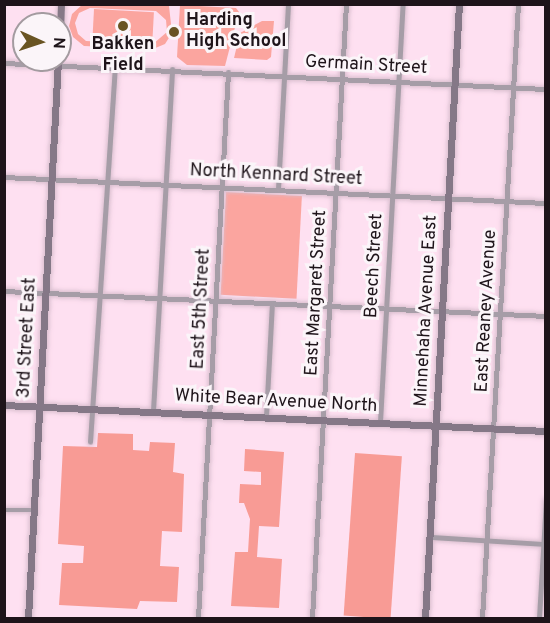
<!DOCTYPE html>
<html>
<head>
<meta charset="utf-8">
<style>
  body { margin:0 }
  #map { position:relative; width:550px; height:623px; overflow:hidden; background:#fee0f1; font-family:Overpass,sans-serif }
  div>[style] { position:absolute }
  .green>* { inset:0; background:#fba59f; transform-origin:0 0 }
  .forest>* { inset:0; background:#f89b95; transform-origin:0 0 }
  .roads { filter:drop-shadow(0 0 2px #dabfcf) drop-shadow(0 0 2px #dabfcf) }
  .street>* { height:4.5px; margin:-2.25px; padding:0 2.25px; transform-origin:2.25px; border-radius:2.25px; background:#a69da7 }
  .secondary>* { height:7px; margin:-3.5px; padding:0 3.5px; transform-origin:3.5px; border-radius:3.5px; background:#857887 }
  .dots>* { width:16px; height:16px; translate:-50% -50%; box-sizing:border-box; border:3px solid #fbf5f9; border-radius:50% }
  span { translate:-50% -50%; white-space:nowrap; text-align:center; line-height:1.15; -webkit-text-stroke:6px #fbf5f9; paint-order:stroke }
  .poi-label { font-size:18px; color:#1e141a; font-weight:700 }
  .left { translate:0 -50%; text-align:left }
  .street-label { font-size:18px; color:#1e141a }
  .frame { position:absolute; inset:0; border:6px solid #1e141a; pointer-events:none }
  .north { position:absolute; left:12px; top:12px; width:60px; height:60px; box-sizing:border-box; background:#fbf5f9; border:2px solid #a39ba0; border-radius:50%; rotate:93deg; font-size:16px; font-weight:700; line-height:24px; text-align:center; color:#1e141a }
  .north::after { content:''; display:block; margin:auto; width:21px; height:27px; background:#695423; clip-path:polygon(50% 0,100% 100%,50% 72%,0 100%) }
</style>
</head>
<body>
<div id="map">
  <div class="green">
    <i style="clip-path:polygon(evenodd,83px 4px,169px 6px,172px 33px,165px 44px,153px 49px,84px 46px,73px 37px,69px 26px,72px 14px,83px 4px,90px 8px,156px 11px,166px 20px,167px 32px,153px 44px,86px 41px,78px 34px,75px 23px,79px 13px,90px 8px)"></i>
    <i style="clip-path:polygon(180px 5px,236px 8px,239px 12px,225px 66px,187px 65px,177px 57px)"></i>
    <i style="left:94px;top:9px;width:60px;height:31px;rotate:3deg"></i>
    <i style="clip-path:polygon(262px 21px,274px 21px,271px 57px,267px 60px,234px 58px,240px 33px)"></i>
    <i style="left:226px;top:192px;width:76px;height:103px;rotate:3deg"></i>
  </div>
  <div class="forest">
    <i style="clip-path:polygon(98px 433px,133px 434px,133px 450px,149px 451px,150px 442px,175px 443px,173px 472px,184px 474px,182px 532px,162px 531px,160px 566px,179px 567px,177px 602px,140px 601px,137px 609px,59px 605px,62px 563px,83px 563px,84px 546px,58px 544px,63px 446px,97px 447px)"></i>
    <i style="clip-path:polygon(245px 449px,284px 452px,279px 527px,259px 526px,257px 557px,282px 559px,279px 608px,231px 606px,235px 552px,248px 552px,250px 519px,244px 503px,239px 503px,240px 484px,261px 485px,261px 472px,244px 471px)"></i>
    <i style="left:355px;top:453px;width:47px;height:163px;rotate:4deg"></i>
  </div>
  <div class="roads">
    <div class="street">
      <i style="left:4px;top:63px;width:543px;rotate:2.75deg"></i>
      <i style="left:4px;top:177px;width:543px;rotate:2.75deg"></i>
      <i style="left:278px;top:189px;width:185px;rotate:-86.9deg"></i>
      <i style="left:4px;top:291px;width:543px;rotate:2.64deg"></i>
      <i style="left:153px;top:411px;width:342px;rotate:-86.8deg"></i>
      <i style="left:266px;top:417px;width:113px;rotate:-87deg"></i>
      <i style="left:380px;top:422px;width:419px;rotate:-86.9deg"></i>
      <i style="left:90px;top:442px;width:375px;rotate:-86.2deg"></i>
      <i style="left:4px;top:510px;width:30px"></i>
      <i style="left:430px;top:537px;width:114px;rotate:3.5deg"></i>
      <i style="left:198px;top:618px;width:546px;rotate:-86.85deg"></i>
      <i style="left:312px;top:618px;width:615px;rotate:-86.83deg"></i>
      <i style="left:482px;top:618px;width:615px;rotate:-86.64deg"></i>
      <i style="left:539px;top:618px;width:118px;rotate:-86.6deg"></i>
    </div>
    <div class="secondary">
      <i style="left:60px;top:32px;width:28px;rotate:-88deg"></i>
      <i style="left:4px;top:405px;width:543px;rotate:2.75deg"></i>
      <i style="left:28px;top:618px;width:559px;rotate:-86.92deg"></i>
      <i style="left:425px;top:618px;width:615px;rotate:-86.83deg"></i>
    </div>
  </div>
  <div class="dots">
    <i style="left:123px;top:26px;background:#695423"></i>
    <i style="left:174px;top:32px;background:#695423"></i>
  </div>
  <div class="poi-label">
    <span class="left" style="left:186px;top:32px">Harding<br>High School</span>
    <span style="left:123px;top:56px">Bakken<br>Field</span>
  </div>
  <div class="street-label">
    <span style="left:366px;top:66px;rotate:3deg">Germain Street</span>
    <span style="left:276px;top:176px;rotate:3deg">North Kennard Street</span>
    <span style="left:375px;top:266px;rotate:-87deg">Beech Street</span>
    <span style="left:317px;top:293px;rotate:-87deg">East Margaret Street</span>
    <span style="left:202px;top:309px;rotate:-87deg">East 5th Street</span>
    <span style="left:427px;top:311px;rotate:-87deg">Minnehaha Avenue East</span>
    <span style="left:487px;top:311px;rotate:-87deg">East Reaney Avenue</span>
    <span style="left:28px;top:338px;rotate:-87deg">3rd Street East</span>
    <span style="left:276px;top:402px;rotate:3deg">White Bear Avenue North</span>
  </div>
  <div class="frame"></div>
  <div class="north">N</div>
</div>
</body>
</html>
